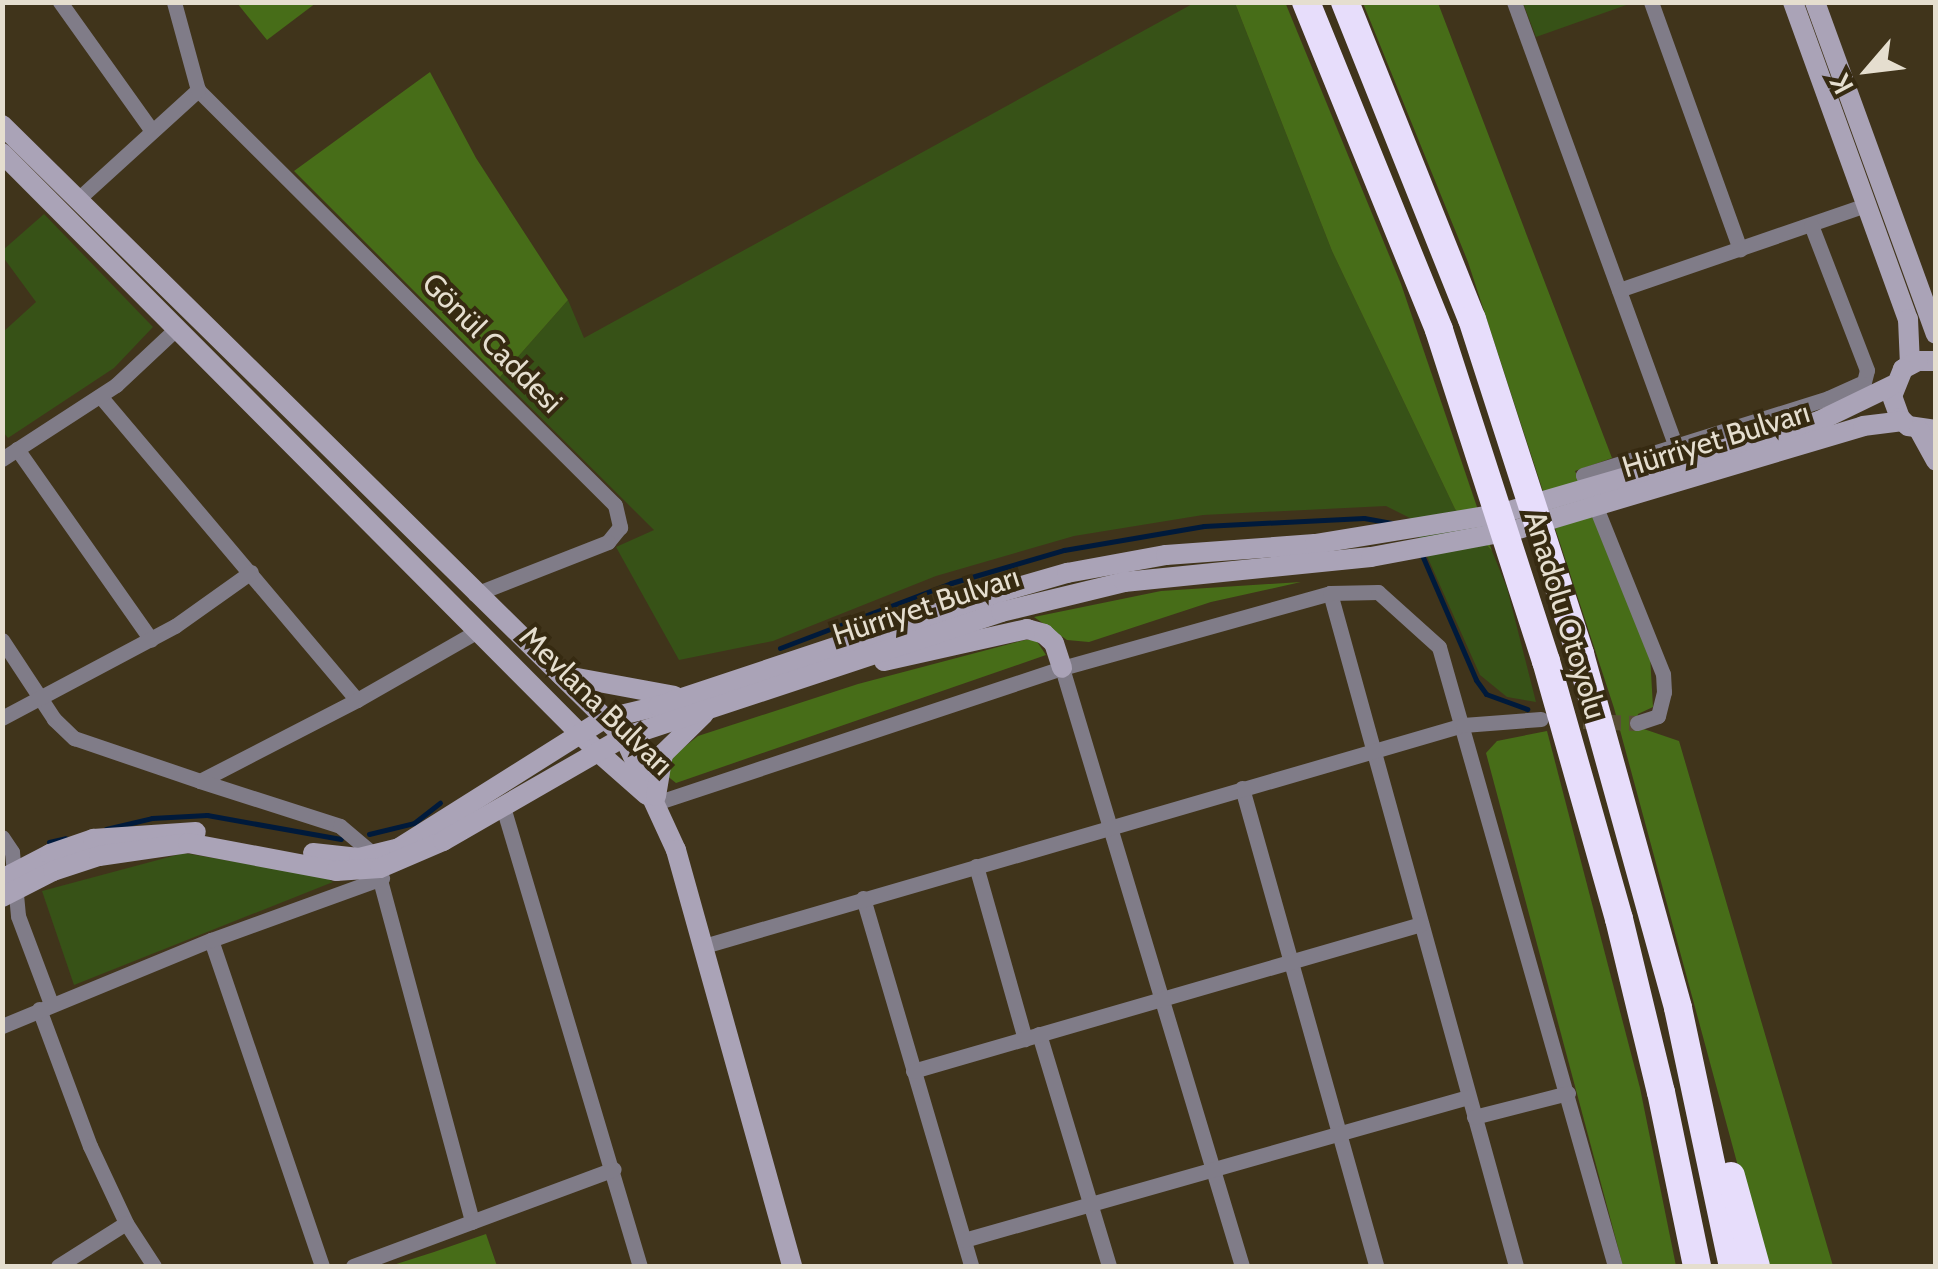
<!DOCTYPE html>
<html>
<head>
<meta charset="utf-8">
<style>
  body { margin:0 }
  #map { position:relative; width:1938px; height:1269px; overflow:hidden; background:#40341b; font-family:Cabin,sans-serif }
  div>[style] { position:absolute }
  .green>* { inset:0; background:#375217 }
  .forest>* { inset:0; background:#476d18 }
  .stream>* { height:5px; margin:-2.5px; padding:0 2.5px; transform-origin:2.5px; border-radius:2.5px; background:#001a3b }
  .minor-tunnel>* { height:15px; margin-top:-7.5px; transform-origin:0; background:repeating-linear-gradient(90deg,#594e36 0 15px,transparent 0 23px) }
  .minor>* { height:15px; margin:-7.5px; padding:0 7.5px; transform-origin:7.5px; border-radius:7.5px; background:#807c88 }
  .secondary>* { height:20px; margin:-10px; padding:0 10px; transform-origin:10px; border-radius:10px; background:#aaa3b7 }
  .motorway>* { height:28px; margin:-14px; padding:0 14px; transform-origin:14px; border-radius:14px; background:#e7ddfb }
  span { translate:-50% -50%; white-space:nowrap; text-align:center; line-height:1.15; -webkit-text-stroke:8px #362a11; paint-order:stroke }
  .street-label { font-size:30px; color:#e5decf }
  .frame { position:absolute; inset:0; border:5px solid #e5decf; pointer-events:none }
  .north { position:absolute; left:1818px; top:20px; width:100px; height:100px; -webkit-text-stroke:8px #362a11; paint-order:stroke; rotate:242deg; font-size:28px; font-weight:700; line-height:40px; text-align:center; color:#e5decf }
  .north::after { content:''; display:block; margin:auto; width:35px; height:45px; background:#e5decf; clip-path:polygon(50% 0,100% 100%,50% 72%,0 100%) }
</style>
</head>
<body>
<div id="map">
  <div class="green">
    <i style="clip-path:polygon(1194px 3px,1235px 3px,1332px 251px,1455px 509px,1492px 551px,1507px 588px,1536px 702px,1507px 697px,1480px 675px,1410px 518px,1386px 506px,1203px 515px,1074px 536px,936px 576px,773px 641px,679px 660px,616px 547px,654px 530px,500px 377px,568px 300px,584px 338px)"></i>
    <i style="clip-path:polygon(1523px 3px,1523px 2px,1632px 3px,1536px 37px)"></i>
    <i style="clip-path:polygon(44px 214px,153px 327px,114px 368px,8px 438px,3px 432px,3px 332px,36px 302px,3px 257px,3px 250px)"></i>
    <i style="clip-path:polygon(184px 853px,325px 877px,333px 882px,74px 985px,42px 891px)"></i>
  </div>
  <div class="forest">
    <i style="clip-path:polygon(1285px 2px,1401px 284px,1492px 551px,1455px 509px,1332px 251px,1235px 3px)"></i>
    <i style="clip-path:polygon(237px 3px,316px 3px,267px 40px)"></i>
    <i style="clip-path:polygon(1363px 3px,1438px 3px,1612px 458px,1575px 471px,1650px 655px,1653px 707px,1638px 714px,1635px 726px,1679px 741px,1833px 1266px,1765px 1266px,1614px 708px,1468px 262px)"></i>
    <i style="clip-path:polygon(430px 72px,476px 158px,568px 300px,500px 377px,294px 171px)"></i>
    <i style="clip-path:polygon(1301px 582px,1211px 602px,1089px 642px,1067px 640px,1034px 617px,1161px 591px)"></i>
    <i style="clip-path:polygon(1025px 640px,1036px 640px,1046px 655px,676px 783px,666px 775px,673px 756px,698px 736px,858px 684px)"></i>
    <i style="clip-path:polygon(1547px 731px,1640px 1088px,1676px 1266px,1623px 1266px,1486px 753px,1497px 741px)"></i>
    <i style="clip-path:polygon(486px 1234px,497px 1266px,390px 1266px,434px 1252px)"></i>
  </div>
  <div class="stream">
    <i style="left:1422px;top:555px;width:136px;rotate:66.6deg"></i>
    <i style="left:1476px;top:680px;width:17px;rotate:54deg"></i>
    <i style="left:1486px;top:694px;width:44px;rotate:20.1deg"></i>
    <i style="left:780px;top:648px;width:183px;rotate:-20.8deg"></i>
    <i style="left:951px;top:583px;width:118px;rotate:-16.3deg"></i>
    <i style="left:1064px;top:550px;width:142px;rotate:-9.7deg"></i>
    <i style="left:1204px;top:526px;width:160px;rotate:-2.9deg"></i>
    <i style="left:1364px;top:518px;width:28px;rotate:10deg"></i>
    <i style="left:106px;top:829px;width:47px;rotate:-13.4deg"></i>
    <i style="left:152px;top:818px;width:55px;rotate:-3.1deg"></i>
    <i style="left:207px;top:815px;width:136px;rotate:10.2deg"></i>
    <i style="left:369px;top:834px;width:46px;rotate:-13.7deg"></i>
    <i style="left:414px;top:823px;width:33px;rotate:-38deg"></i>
    <i style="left:49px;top:842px;width:17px;rotate:-13deg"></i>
  </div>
  <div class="minor-tunnel">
    <i style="left:1560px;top:720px;width:77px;rotate:2.2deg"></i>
  </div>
  <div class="minor">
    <i style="left:60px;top:2px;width:158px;rotate:54.5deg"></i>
    <i style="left:1514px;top:2px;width:473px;rotate:70deg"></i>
    <i style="left:1651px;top:2px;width:263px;rotate:70.2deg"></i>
    <i style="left:198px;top:90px;width:588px;rotate:44.86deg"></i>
    <i style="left:615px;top:505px;width:23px;rotate:77deg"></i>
    <i style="left:620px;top:527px;width:19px;rotate:129deg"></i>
    <i style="left:608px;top:542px;width:143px;rotate:158.6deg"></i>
    <i style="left:77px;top:200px;width:164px;rotate:-42.3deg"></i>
    <i style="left:198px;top:90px;width:91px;rotate:-105.3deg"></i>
    <i style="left:1619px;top:290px;width:261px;rotate:-19deg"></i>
    <i style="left:100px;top:396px;width:398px;rotate:49.8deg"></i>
    <i style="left:17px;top:449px;width:233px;rotate:54.9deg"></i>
    <i style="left:2px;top:459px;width:136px;rotate:-33deg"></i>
    <i style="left:116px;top:385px;width:83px;rotate:-43.1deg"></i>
    <i style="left:1330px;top:593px;width:698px;rotate:74.55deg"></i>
    <i style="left:2px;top:640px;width:95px;rotate:56.6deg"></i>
    <i style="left:54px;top:719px;width:28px;rotate:44deg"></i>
    <i style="left:74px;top:738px;width:133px;rotate:18.8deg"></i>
    <i style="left:200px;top:781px;width:177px;rotate:-27.3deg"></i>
    <i style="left:357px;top:700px;width:141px;rotate:-29.8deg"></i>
    <i style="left:1062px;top:668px;width:625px;rotate:73.25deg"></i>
    <i style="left:2px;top:718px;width:196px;rotate:-28deg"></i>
    <i style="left:175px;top:626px;width:93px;rotate:-35.4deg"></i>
    <i style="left:1637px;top:723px;width:22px;rotate:-18deg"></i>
    <i style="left:1658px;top:716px;width:25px;rotate:-76deg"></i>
    <i style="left:1664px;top:692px;width:18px;rotate:-93deg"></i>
    <i style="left:1663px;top:674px;width:214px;rotate:-111.9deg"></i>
    <i style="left:1583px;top:475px;width:257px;rotate:-17.4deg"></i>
    <i style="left:1828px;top:398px;width:39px;rotate:-24deg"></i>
    <i style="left:1864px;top:382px;width:12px;rotate:-76deg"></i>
    <i style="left:1867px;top:370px;width:155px;rotate:-111.1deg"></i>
    <i style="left:200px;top:781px;width:147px;rotate:17.8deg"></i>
    <i style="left:340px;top:826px;width:43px;rotate:40.3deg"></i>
    <i style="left:373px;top:854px;width:381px;rotate:74.9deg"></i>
    <i style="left:1242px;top:788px;width:496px;rotate:74.3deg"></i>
    <i style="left:656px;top:803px;width:428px;rotate:-18.4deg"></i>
    <i style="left:1062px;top:668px;width:278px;rotate:-15.6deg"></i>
    <i style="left:1330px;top:593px;width:48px;rotate:-1.2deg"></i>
    <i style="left:1378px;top:592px;width:82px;rotate:42deg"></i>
    <i style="left:1439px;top:647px;width:644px;rotate:74.13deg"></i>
    <i style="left:503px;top:807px;width:479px;rotate:73.4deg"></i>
    <i style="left:2px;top:837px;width:18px;rotate:56deg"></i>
    <i style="left:12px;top:852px;width:64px;rotate:84.6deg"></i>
    <i style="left:18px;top:916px;width:94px;rotate:69.4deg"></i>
    <i style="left:976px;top:866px;width:180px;rotate:74.2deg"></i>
    <i style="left:863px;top:898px;width:384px;rotate:73.6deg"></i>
    <i style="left:211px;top:940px;width:344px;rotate:71.2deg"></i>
    <i style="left:704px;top:946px;width:791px;rotate:-16.23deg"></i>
    <i style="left:1463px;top:725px;width:78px;rotate:-4.4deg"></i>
    <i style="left:39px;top:1009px;width:146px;rotate:69.6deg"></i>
    <i style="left:90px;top:1146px;width:85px;rotate:64.9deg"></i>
    <i style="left:126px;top:1223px;width:51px;rotate:56.9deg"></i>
    <i style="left:2px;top:1026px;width:226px;rotate:-22.4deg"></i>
    <i style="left:211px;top:940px;width:182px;rotate:-19.9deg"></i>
    <i style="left:1039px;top:1034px;width:242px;rotate:73.2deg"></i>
    <i style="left:913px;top:1071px;width:529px;rotate:-16.14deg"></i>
    <i style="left:1474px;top:1117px;width:97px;rotate:-14.3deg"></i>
    <i style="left:964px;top:1240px;width:524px;rotate:-15.84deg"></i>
    <i style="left:58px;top:1266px;width:80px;rotate:-32.3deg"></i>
    <i style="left:353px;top:1266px;width:278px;rotate:-20.4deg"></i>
  </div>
  <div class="secondary">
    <i style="left:1793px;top:2px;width:337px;rotate:70.1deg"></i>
    <i style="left:1908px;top:319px;width:45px;rotate:87.5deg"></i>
    <i style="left:1815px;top:2px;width:353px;rotate:70deg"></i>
    <i style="left:2px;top:125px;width:873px;rotate:44.54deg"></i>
    <i style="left:624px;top:737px;width:124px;rotate:65.3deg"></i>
    <i style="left:676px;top:850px;width:432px;rotate:74.4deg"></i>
    <i style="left:2px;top:153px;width:845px;rotate:45.14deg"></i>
    <i style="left:598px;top:752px;width:65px;rotate:41.3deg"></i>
    <i style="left:1936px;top:361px;width:18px;rotate:180deg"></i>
    <i style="left:1918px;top:361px;width:17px;rotate:152deg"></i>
    <i style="left:1903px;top:369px;width:29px;rotate:112deg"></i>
    <i style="left:1892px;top:396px;width:23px;rotate:70deg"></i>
    <i style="left:1900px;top:418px;width:11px;rotate:45deg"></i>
    <i style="left:1908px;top:426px;width:28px;rotate:8deg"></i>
    <i style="left:1919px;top:430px;width:35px;rotate:61deg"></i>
    <i style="left:884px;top:661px;width:147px;rotate:-12.6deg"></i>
    <i style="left:1027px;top:629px;width:18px;rotate:16deg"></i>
    <i style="left:1044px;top:634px;width:13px;rotate:42deg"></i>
    <i style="left:1054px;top:643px;width:26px;rotate:72deg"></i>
    <i style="left:561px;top:675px;width:115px;rotate:10.5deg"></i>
    <i style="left:656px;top:796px;width:43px;rotate:-80.5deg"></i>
    <i style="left:663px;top:754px;width:57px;rotate:-44.3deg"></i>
    <i style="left:313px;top:853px;width:46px;rotate:6.2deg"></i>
    <i style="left:359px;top:858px;width:41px;rotate:-14deg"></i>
    <i style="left:399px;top:848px;width:242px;rotate:-32.2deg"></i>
    <i style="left:604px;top:719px;width:56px;rotate:-13.5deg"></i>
    <i style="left:658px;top:706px;width:361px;rotate:-18.4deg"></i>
    <i style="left:1001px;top:592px;width:69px;rotate:-16.1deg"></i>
    <i style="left:1067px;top:573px;width:101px;rotate:-10.3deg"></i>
    <i style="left:1166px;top:555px;width:149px;rotate:-4.2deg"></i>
    <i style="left:1315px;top:544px;width:186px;rotate:-9.3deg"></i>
    <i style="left:1499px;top:514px;width:333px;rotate:-16.2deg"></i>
    <i style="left:1819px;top:421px;width:82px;rotate:-25.9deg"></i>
    <i style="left:2px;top:879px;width:54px;rotate:-27.5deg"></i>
    <i style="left:50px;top:854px;width:46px;rotate:-19.2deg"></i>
    <i style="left:93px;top:839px;width:103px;rotate:-3.9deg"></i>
    <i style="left:2px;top:897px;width:57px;rotate:-27deg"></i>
    <i style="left:53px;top:871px;width:48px;rotate:-18.1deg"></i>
    <i style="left:99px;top:856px;width:90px;rotate:-8.3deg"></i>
    <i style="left:188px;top:843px;width:151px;rotate:10.7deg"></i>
    <i style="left:336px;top:871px;width:44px;rotate:-3.9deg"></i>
    <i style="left:380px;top:868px;width:69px;rotate:-23.2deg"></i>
    <i style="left:443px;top:841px;width:209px;rotate:-29.9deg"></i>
    <i style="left:624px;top:737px;width:397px;rotate:-18.3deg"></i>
    <i style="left:1001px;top:612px;width:127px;rotate:-13.7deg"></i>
    <i style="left:1124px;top:582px;width:248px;rotate:-5.8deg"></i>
    <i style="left:1371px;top:557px;width:147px;rotate:-10.6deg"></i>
    <i style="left:1515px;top:530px;width:363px;rotate:-16.6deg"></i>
    <i style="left:1863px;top:426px;width:40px;rotate:-7.1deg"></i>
  </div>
  <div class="motorway">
    <i style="left:1306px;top:2px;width:354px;rotate:67.9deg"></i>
    <i style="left:1439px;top:330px;width:348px;rotate:72.1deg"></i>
    <i style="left:1546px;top:661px;width:268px;rotate:74.2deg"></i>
    <i style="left:1619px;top:919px;width:178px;rotate:76.4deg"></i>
    <i style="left:1661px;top:1092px;width:178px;rotate:78.3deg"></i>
    <i style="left:1345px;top:2px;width:341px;rotate:68.2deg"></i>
    <i style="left:1472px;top:319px;width:352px;rotate:72.1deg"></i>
    <i style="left:1580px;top:654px;width:367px;rotate:74.5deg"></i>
    <i style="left:1678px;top:1008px;width:264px;rotate:78deg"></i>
    <i style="left:1731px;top:1176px;width:93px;rotate:74.5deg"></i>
  </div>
  <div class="street-label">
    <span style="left:492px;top:343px;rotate:45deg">Gönül Caddesi</span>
    <span style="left:1716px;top:440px;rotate:-17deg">Hürriyet Bulvarı</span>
    <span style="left:926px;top:606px;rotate:-18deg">Hürriyet Bulvarı</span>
    <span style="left:1565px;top:615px;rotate:73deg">Anadolu Otoyolu</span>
    <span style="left:596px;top:701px;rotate:44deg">Mevlana Bulvarı</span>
  </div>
  <div class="frame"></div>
  <div class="north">K</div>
</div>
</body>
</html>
